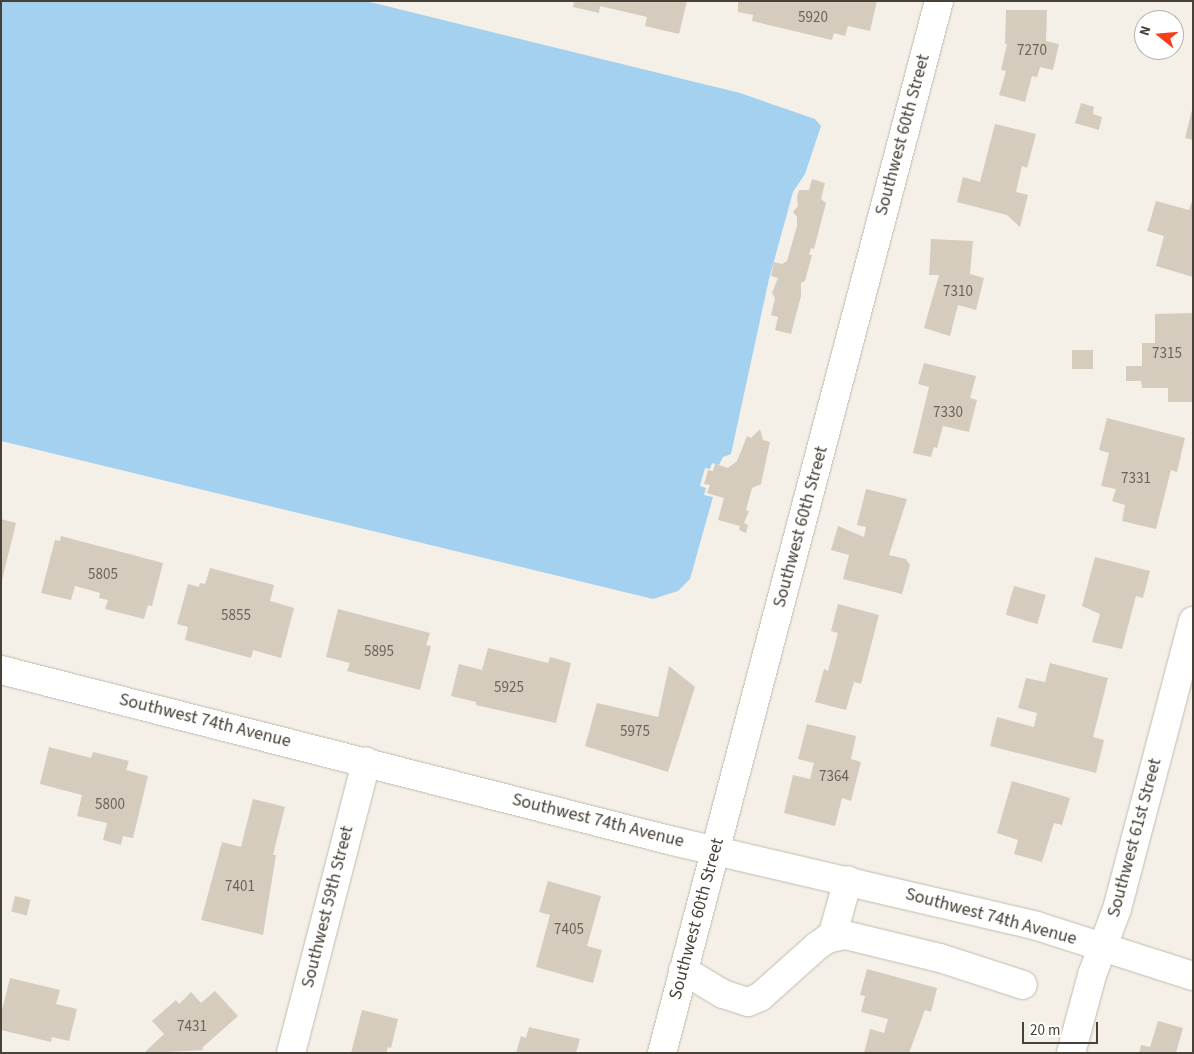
<!DOCTYPE html>
<html>
<head>
<meta charset="utf-8">
<style>
  body { margin:0 }
  #map { position:relative; width:1194px; height:1054px; overflow:hidden; background:#f4f0e8; font-family:"Source Sans 3",sans-serif }
  div>[style] { position:absolute }
  .water>* { inset:0; background:#a5d1f0 }
  .building>* { inset:0; background:#d5ccbd; transform-origin:0 0 }
  .roads { filter:drop-shadow(0 0 1px #c2bbad) drop-shadow(0 0 1px #c2bbad) }
  .minor>* { height:28px; margin:-14px; padding:0 14px; transform-origin:14px; border-radius:14px; background:#fff }
  span { translate:-50% -50%; white-space:nowrap; text-align:center; line-height:1.15; -webkit-text-stroke:4.5px #fff; paint-order:stroke }
  .number-label { font-size:15px; color:#6a6458 }
  .number-label span { -webkit-text-stroke-width:0 }
  .street-label { font-size:18px; color:#474137 }
  .frame { position:absolute; inset:0; border:2px solid #474137; pointer-events:none }
  .north { position:absolute; left:1134px; top:10px; width:50px; height:50px; box-sizing:border-box; background:#fff; border:1px solid #b5b3af; border-radius:50%; rotate:287deg; font-size:14px; font-weight:700; line-height:20px; text-align:center; color:#474137 }
  .north::after { content:''; display:block; margin:auto; width:18px; height:22px; background:#f83d1b; clip-path:polygon(50% 0,100% 100%,50% 72%,0 100%) }
  .scale { position:absolute; left:1022px; top:1022px; width:76px; height:22px; box-sizing:border-box; border:2px solid #474137; border-top:0; padding-left:6px; font-size:15px; line-height:18px; white-space:nowrap; color:#474137; -webkit-text-stroke:4px #fff; paint-order:stroke }
</style>
</head>
<body>
<div id="map">
  <div class="water">
    <i style="clip-path:polygon(1px 1px,366px 1px,740px 93px,815px 119px,821px 126px,805px 174px,793px 192px,769px 279px,731px 454px,723px 457px,719px 465px,712px 463px,710px 469px,705px 468px,700px 486px,706px 488px,704px 495px,713px 497px,690px 579px,678px 591px,653px 599px,1px 441px)"></i>
  </div>
  <div class="building">
    <i style="clip-path:polygon(574px 1px,687px 1px,679px 34px,645px 26px,647px 17px,600px 6px,599px 13px,573px 7px)"></i>
    <i style="clip-path:polygon(738px 1px,877px 1px,870px 31px,848px 26px,845px 36px,834px 33px,832px 40px,752px 21px,753px 15px,738px 12px)"></i>
    <i style="clip-path:polygon(1006px 10px,1047px 10px,1046px 41px,1059px 44px,1053px 70px,1040px 67px,1037px 77px,1032px 76px,1025px 102px,999px 95px,1006px 71px,1001px 70px,1007px 44px,1005px 44px)"></i>
    <i style="clip-path:polygon(1081px 103px,1094px 107px,1093px 114px,1102px 117px,1099px 130px,1075px 123px)"></i>
    <i style="clip-path:polygon(1192px 110px,1193px 110px,1193px 140px,1185px 138px)"></i>
    <i style="clip-path:polygon(995px 124px,1036px 134px,1027px 168px,1022px 166px,1016px 192px,1028px 195px,1020px 227px,1007px 215px,957px 202px,963px 177px,980px 182px)"></i>
    <i style="clip-path:polygon(812px 179px,825px 183px,821px 199px,826px 203px,814px 249px,811px 248px,809px 255px,812px 255px,805px 281px,801px 283px,801px 296px,791px 334px,775px 330px,778px 317px,771px 315px,775px 298px,772px 293px,778px 278px,771px 276px,774px 262px,782px 264px,787px 261px,797px 226px,797px 217px,793px 212px,798px 206px,797px 197px,799px 190px,809px 190px)"></i>
    <i style="clip-path:polygon(1193px 198px,1193px 277px,1156px 266px,1164px 236px,1147px 231px,1156px 201px,1189px 210px)"></i>
    <i style="clip-path:polygon(931px 239px,973px 241px,970px 274px,984px 278px,976px 310px,958px 305px,950px 336px,924px 328px,939px 275px,929px 275px)"></i>
    <i style="clip-path:polygon(1193px 313px,1193px 402px,1168px 402px,1168px 388px,1142px 388px,1141px 381px,1126px 381px,1126px 366px,1142px 366px,1142px 343px,1155px 343px,1155px 314px)"></i>
    <i style="left:1072px;top:350px;width:21px;height:19px"></i>
    <i style="clip-path:polygon(924px 363px,976px 376px,970px 398px,977px 400px,969px 432px,943px 426px,937px 448px,934px 447px,931px 457px,913px 453px,929px 387px,918px 384px)"></i>
    <i style="clip-path:polygon(1107px 418px,1185px 438px,1177px 472px,1171px 470px,1156px 529px,1122px 521px,1125px 505px,1112px 501px,1116px 489px,1101px 486px,1109px 453px,1099px 450px)"></i>
    <i style="clip-path:polygon(760px 429px,763px 440px,770px 442px,761px 484px,752px 488px,746px 510px,749px 511px,744px 523px,748px 525px,746px 533px,739px 530px,740px 526px,718px 520px,724px 498px,707px 493px,710px 485px,704px 484px,708px 470px,713px 471px,715px 464px,728px 468px,737px 461px,747px 436px,751px 438px)"></i>
    <i style="clip-path:polygon(866px 489px,907px 499px,889px 555px,906px 559px,910px 565px,902px 594px,843px 579px,849px 555px,831px 550px,838px 526px,864px 537px,866px 527px,857px 525px)"></i>
    <i style="clip-path:polygon(1px 519px,16px 523px,2px 580px,1px 579px)"></i>
    <i style="clip-path:polygon(61px 536px,163px 563px,152px 606px,148px 605px,144px 619px,105px 609px,108px 600px,99px 598px,100px 593px,75px 586px,71px 600px,41px 593px,55px 540px,60px 541px)"></i>
    <i style="clip-path:polygon(1095px 557px,1150px 571px,1143px 598px,1136px 596px,1122px 649px,1092px 642px,1100px 614px,1082px 606px)"></i>
    <i style="clip-path:polygon(210px 568px,274px 585px,270px 601px,294px 608px,281px 658px,253px 650px,251px 658px,185px 640px,188px 627px,177px 624px,188px 584px,199px 587px,200px 583px,205px 584px)"></i>
    <i style="left:1014px;top:586px;width:33px;height:30px;rotate:16deg"></i>
    <i style="clip-path:polygon(838px 604px,879px 615px,861px 684px,854px 682px,846px 710px,815px 702px,824px 669px,828px 671px,838px 633px,831px 631px)"></i>
    <i style="clip-path:polygon(338px 609px,430px 633px,426px 645px,431px 646px,420px 690px,347px 671px,350px 663px,326px 657px)"></i>
    <i style="clip-path:polygon(488px 648px,548px 663px,550px 657px,571px 663px,556px 723px,476px 705px,476px 702px,451px 696px,459px 664px,482px 670px)"></i>
    <i style="clip-path:polygon(1050px 663px,1108px 678px,1093px 737px,1104px 740px,1096px 773px,990px 746px,997px 717px,1034px 727px,1037px 713px,1018px 708px,1026px 678px,1045px 682px)"></i>
    <i style="clip-path:polygon(669px 666px,695px 687px,668px 772px,585px 746px,597px 703px,658px 717px)"></i>
    <i style="clip-path:polygon(807px 724px,856px 736px,851px 759px,861px 762px,851px 801px,842px 798px,835px 826px,784px 813px,793px 775px,810px 779px,814px 763px,798px 759px)"></i>
    <i style="clip-path:polygon(49px 747px,91px 758px,93px 752px,129px 761px,126px 770px,148px 776px,133px 838px,123px 836px,121px 845px,103px 840px,107px 823px,77px 816px,82px 795px,40px 784px)"></i>
    <i style="clip-path:polygon(1012px 781px,1070px 798px,1062px 825px,1054px 823px,1042px 862px,1014px 854px,1018px 840px,997px 833px)"></i>
    <i style="clip-path:polygon(253px 799px,285px 807px,273px 855px,276px 855px,263px 935px,201px 920px,222px 842px,241px 847px)"></i>
    <i style="clip-path:polygon(548px 881px,601px 896px,587px 946px,602px 950px,593px 983px,536px 967px,550px 915px,539px 912px)"></i>
    <i style="left:15px;top:896px;width:16px;height:16px;rotate:14deg"></i>
    <i style="clip-path:polygon(867px 969px,937px 988px,931px 1012px,925px 1010px,909px 1053px,864px 1053px,870px 1029px,884px 1033px,888px 1019px,861px 1012px,865px 996px,860px 995px)"></i>
    <i style="clip-path:polygon(10px 978px,60px 990px,56px 1004px,77px 1009px,69px 1041px,52px 1037px,51px 1042px,1px 1030px,1px 1014px)"></i>
    <i style="clip-path:polygon(215px 991px,238px 1016px,202px 1048px,204px 1050px,147px 1053px,146px 1051px,164px 1034px,152px 1021px,176px 1000px,179px 1004px,191px 992px,201px 1003px)"></i>
    <i style="clip-path:polygon(362px 1010px,398px 1019px,391px 1048px,388px 1047px,386px 1053px,351px 1053px)"></i>
    <i style="clip-path:polygon(1158px 1021px,1183px 1028px,1176px 1053px,1139px 1053px,1141px 1045px,1150px 1047px)"></i>
    <i style="clip-path:polygon(529px 1027px,580px 1039px,576px 1053px,516px 1053px,521px 1036px,526px 1038px)"></i>
  </div>
  <div class="roads">
    <div class="minor">
      <i style="left:1px;top:670px;width:693px;rotate:14.28deg"></i>
      <i style="left:673px;top:841px;width:374px;rotate:13.1deg"></i>
      <i style="left:1037px;top:926px;width:164px;rotate:17.8deg"></i>
      <i style="left:832px;top:937px;width:59px;rotate:-74.3deg"></i>
      <i style="left:683px;top:970px;width:47px;rotate:31deg"></i>
      <i style="left:723px;top:994px;width:26px;rotate:18deg"></i>
      <i style="left:748px;top:1002px;width:13px;rotate:-23deg"></i>
      <i style="left:760px;top:997px;width:76px;rotate:-41.8deg"></i>
      <i style="left:817px;top:946px;width:12px;rotate:-35deg"></i>
      <i style="left:827px;top:939px;width:18px;rotate:-13deg"></i>
      <i style="left:845px;top:935px;width:98px;rotate:13.6deg"></i>
      <i style="left:940px;top:958px;width:87px;rotate:18deg"></i>
      <i style="left:291px;top:1053px;width:301px;rotate:-75.5deg"></i>
      <i style="left:662px;top:1053px;width:1088px;rotate:-75.25deg"></i>
      <i style="left:1071px;top:1053px;width:81px;rotate:-74.9deg"></i>
      <i style="left:1092px;top:975px;width:71px;rotate:-69.3deg"></i>
      <i style="left:1117px;top:909px;width:298px;rotate:-75.2deg"></i>
    </div>
  </div>
  <div class="number-label">
    <span style="left:813px;top:18px">5920</span>
    <span style="left:1032px;top:51px">7270</span>
    <span style="left:958px;top:292px">7310</span>
    <span style="left:1167px;top:354px">7315</span>
    <span style="left:948px;top:413px">7330</span>
    <span style="left:1136px;top:479px">7331</span>
    <span style="left:103px;top:575px">5805</span>
    <span style="left:236px;top:616px">5855</span>
    <span style="left:379px;top:652px">5895</span>
    <span style="left:509px;top:688px">5925</span>
    <span style="left:635px;top:732px">5975</span>
    <span style="left:834px;top:777px">7364</span>
    <span style="left:110px;top:805px">5800</span>
    <span style="left:240px;top:887px">7401</span>
    <span style="left:569px;top:930px">7405</span>
    <span style="left:192px;top:1027px">7431</span>
  </div>
  <div class="street-label">
    <span style="left:903px;top:135px;rotate:-75deg">Southwest 60th Street</span>
    <span style="left:801px;top:527px;rotate:-75deg">Southwest 60th Street</span>
    <span style="left:205px;top:721px;rotate:14deg">Southwest 74th Avenue</span>
    <span style="left:598px;top:821px;rotate:14deg">Southwest 74th Avenue</span>
    <span style="left:1135px;top:838px;rotate:-75deg">Southwest 61st Street</span>
    <span style="left:328px;top:907px;rotate:-76deg">Southwest 59th Street</span>
    <span style="left:991px;top:917px;rotate:15deg">Southwest 74th Avenue</span>
    <span style="left:697px;top:919px;rotate:-75deg">Southwest 60th Street</span>
  </div>
  <div class="frame"></div>
  <div class="north">N</div>
  <div class="scale">20 m</div>
</div>
</body>
</html>
